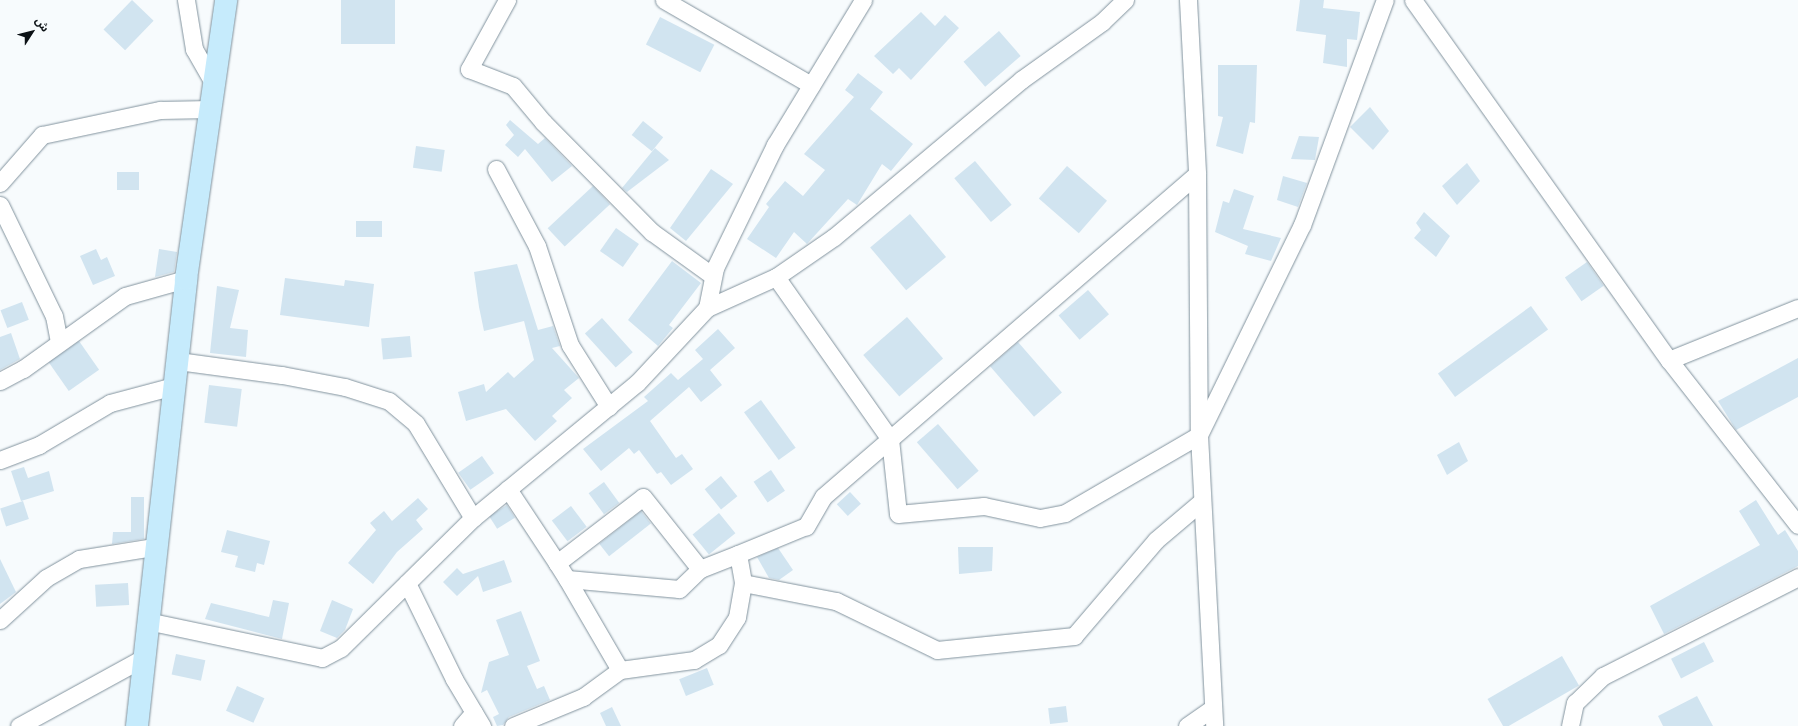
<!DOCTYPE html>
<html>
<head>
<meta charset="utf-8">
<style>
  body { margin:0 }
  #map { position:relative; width:1798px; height:726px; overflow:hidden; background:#f7fbfd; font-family:Roboto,"Noto Sans Arabic",sans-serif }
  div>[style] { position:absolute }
  .building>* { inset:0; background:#d1e4f0; transform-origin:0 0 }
  .roads { filter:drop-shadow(0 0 1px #82939e) drop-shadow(0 0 1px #82939e) }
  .street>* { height:17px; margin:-8.5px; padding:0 8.5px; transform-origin:8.5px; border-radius:8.5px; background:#fff }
  .secondary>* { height:22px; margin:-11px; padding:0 11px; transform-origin:11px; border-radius:11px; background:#c6ebfc }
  span { translate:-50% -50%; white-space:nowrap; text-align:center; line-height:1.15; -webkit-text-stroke:3px #f7fbfd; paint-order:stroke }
  .north { position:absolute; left:12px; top:12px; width:40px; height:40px; -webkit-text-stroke:3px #f7fbfd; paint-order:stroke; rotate:54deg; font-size:11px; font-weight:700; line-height:16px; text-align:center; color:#0c1216 }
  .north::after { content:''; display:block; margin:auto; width:14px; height:18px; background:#0c1216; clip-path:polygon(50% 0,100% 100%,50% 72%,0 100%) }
</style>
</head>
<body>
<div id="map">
  <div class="building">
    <i style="left:132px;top:0;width:30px;height:41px;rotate:44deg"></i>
    <i style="left:341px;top:0;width:54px;height:44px"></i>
    <i style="clip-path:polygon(1300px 0,1324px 0,1323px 8px,1360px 12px,1357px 40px,1347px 39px,1347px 67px,1323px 63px,1326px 35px,1296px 31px)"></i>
    <i style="clip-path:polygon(921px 12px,935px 26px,945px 15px,959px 28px,911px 80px,899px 68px,893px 74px,874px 56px)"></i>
    <i style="left:660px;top:17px;width:61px;height:31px;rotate:27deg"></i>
    <i style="left:999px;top:31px;width:33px;height:47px;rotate:49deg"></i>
    <i style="clip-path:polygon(1218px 65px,1257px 65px,1255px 123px,1250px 122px,1243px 154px,1216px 146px,1223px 117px,1218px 116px)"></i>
    <i style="clip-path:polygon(858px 73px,883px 92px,870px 109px,913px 144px,891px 171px,882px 164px,857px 205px,848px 199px,807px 244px,794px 232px,776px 258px,747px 239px,769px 207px,766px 204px,785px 181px,803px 196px,825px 170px,804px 154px,854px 97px,845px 90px)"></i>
    <i style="clip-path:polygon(1370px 107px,1389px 131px,1373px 150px,1350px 127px)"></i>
    <i style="clip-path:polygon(510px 120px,538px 144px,545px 138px,572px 166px,552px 182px,525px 149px,518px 157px,505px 145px,514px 135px,506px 125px)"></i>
    <i style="left:643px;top:121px;width:26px;height:18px;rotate:39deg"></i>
    <i style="clip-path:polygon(1299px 136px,1319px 137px,1315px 160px,1291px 159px)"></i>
    <i style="left:416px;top:146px;width:29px;height:22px;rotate:8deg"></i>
    <i style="clip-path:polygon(655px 148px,669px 160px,627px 192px,622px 188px)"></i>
    <i style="left:975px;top:161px;width:57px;height:27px;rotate:50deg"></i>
    <i style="clip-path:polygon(1467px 163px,1480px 181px,1457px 205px,1442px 186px)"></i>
    <i style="left:1067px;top:166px;width:53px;height:43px;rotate:41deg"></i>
    <i style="clip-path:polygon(711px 169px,733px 184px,686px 241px,670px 228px)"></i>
    <i style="left:117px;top:172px;width:22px;height:18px"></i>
    <i style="clip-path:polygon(1283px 176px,1307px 183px,1298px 207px,1277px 200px)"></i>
    <i style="left:593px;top:186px;width:25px;height:62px;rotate:47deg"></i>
    <i style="clip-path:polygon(1234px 189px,1254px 196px,1243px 229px,1281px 238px,1271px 261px,1245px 254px,1248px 246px,1215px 232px,1223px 201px,1229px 203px)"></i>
    <i style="clip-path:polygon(1424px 212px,1450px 236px,1436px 257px,1414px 238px,1421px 230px,1416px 223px)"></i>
    <i style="left:910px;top:214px;width:56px;height:52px;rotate:50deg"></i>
    <i style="left:356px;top:221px;width:26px;height:16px"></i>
    <i style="left:616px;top:228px;width:28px;height:28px;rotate:35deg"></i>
    <i style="clip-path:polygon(96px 249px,101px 260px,107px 257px,115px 276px,93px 285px,80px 256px)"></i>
    <i style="clip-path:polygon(159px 249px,177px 252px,174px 272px,155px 277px)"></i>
    <i style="clip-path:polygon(672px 261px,701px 283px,669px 325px,673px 328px,658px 346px,628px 320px)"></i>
    <i style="left:1587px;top:262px;width:29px;height:27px;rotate:55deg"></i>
    <i style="clip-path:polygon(517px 264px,538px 330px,553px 326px,560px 346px,552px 348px,579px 378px,564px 390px,572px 398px,552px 416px,557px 421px,535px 441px,506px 409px,466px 421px,458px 392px,484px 384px,486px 392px,508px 372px,514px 378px,534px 360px,524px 321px,484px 331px,479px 307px,474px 272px)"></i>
    <i style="clip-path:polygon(285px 278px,344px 286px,345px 280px,374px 284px,369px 327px,280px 315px)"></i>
    <i style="clip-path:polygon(217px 286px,239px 290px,230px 328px,248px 330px,246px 357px,210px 353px)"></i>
    <i style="left:1088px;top:290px;width:32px;height:39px;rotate:49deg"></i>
    <i style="left:22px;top:302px;width:19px;height:23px;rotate:69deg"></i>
    <i style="left:1531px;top:306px;width:29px;height:115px;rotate:54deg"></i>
    <i style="left:907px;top:317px;width:55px;height:58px;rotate:49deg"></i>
    <i style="left:602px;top:318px;width:46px;height:23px;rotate:48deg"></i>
    <i style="clip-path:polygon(718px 329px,735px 348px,710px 370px,722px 385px,701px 402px,689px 387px,650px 421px,676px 458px,682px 454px,693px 469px,671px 485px,661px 472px,657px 474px,639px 450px,634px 454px,629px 448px,601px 471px,583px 449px,648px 401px,644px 397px,671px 373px,678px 380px,703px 359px,695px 350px)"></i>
    <i style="clip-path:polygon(11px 333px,20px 359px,0 370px,0 337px)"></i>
    <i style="left:410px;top:336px;width:21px;height:29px;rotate:85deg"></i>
    <i style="left:79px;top:341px;width:35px;height:37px;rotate:55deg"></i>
    <i style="left:1018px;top:342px;width:67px;height:37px;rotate:49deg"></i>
    <i style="clip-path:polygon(1798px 358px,1798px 397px,1736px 430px,1718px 401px)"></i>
    <i style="left:209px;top:385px;width:33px;height:38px;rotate:7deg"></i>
    <i style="left:761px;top:400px;width:59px;height:21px;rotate:54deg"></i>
    <i style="left:938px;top:424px;width:62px;height:28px;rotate:49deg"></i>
    <i style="clip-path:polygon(1459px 442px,1468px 461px,1447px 475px,1437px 455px)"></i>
    <i style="left:482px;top:456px;width:21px;height:29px;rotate:55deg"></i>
    <i style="clip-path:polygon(24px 467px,28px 478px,49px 471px,54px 491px,21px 501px,11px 471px)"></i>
    <i style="left:771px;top:470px;width:25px;height:21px;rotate:56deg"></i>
    <i style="left:721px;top:476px;width:26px;height:21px;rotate:51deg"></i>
    <i style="left:604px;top:482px;width:26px;height:19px;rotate:54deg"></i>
    <i style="left:850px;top:492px;width:16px;height:18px;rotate:47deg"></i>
    <i style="clip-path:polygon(131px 497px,144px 497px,144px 539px,112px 544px,113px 532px,131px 532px)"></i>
    <i style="clip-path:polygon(418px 498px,428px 509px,416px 520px,423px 529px,397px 552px,373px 584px,348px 563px,376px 530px,370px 523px,384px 511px,392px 521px)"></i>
    <i style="clip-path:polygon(1756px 500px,1778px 535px,1785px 530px,1798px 551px,1798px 566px,1664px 634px,1650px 606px,1760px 545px,1739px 511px)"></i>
    <i style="left:23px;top:501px;width:19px;height:24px;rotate:72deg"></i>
    <i style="left:507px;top:505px;width:15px;height:21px;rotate:58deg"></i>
    <i style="left:571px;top:506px;width:26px;height:24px;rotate:53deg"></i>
    <i style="left:641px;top:511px;width:16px;height:53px;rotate:52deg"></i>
    <i style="left:719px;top:513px;width:26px;height:34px;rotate:51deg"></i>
    <i style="clip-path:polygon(227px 530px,270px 541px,264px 565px,257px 563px,255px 572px,235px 567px,238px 556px,221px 552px)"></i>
    <i style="clip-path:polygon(958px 547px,993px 547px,992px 571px,959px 574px)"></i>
    <i style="clip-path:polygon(778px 548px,793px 570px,779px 580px,769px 578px,757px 557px)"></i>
    <i style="clip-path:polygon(0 559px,16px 592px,0 604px)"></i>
    <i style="clip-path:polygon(504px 560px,512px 582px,483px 592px,478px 576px,457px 596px,443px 582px,457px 568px,463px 574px)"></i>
    <i style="left:128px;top:583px;width:22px;height:33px;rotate:87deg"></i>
    <i style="clip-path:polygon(273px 600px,289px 603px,282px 639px,205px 619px,211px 603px,269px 617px)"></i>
    <i style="clip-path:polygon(332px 600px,353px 609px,345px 630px,337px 638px,320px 631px)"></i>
    <i style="clip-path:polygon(521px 611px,540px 661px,527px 666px,537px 689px,544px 686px,550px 700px,509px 717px,503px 725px,497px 726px,493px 717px,499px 714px,487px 690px,481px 693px,489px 662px,509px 655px,496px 620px)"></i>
    <i style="left:1704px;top:642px;width:22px;height:37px;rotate:63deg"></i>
    <i style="left:176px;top:654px;width:30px;height:21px;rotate:12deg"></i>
    <i style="left:1562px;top:656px;width:34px;height:86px;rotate:60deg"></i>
    <i style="left:707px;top:668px;width:18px;height:30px;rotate:68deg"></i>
    <i style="left:237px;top:686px;width:30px;height:27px;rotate:24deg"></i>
    <i style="clip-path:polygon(1697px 696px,1713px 726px,1663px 726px,1658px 716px)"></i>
    <i style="left:1066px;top:706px;width:16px;height:18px;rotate:83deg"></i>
    <i style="clip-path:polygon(612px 707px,621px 726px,606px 726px,600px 713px)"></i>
  </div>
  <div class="roads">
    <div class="street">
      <i style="left:186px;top:0;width:50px;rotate:80.7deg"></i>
      <i style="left:194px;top:49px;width:40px;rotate:60.3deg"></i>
      <i style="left:507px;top:0;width:79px;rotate:118.8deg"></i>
      <i style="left:469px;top:69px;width:47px;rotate:21.1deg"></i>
      <i style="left:513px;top:86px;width:47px;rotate:50.2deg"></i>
      <i style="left:543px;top:122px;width:155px;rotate:45.3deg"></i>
      <i style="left:652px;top:232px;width:75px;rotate:35.8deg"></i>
      <i style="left:664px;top:0;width:170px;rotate:30deg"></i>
      <i style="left:1188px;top:0;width:174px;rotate:87deg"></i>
      <i style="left:1197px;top:174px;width:261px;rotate:89.6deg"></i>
      <i style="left:1199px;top:435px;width:291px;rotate:87deg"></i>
      <i style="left:1413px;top:0;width:442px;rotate:54.6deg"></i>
      <i style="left:1669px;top:360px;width:209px;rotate:52deg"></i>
      <i style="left:496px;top:169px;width:87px;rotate:62deg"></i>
      <i style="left:537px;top:246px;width:104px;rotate:71.6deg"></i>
      <i style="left:570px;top:345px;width:73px;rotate:57.8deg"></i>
      <i style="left:1197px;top:174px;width:494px;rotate:139.2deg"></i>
      <i style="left:823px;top:497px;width:34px;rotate:120deg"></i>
      <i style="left:806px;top:526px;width:74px;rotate:157.6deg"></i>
      <i style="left:738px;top:554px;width:29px;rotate:80deg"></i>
      <i style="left:743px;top:583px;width:95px;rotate:11deg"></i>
      <i style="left:836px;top:601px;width:112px;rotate:25.9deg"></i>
      <i style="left:937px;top:650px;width:138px;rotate:-5.8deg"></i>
      <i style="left:1074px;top:636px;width:126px;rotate:-49.5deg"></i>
      <i style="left:1156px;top:540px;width:60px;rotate:-40.3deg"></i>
      <i style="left:0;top:183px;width:64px;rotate:-48.8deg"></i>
      <i style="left:42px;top:135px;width:121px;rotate:-12deg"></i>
      <i style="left:160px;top:110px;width:50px;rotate:-1.1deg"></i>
      <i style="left:0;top:205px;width:123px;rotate:64.1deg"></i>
      <i style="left:54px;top:316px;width:25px;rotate:79deg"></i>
      <i style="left:776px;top:277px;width:198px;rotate:54.9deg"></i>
      <i style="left:890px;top:439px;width:75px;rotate:83.9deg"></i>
      <i style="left:898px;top:514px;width:86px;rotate:-5.3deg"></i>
      <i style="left:984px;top:506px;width:57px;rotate:12.1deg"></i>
      <i style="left:1040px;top:518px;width:25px;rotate:-11deg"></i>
      <i style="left:1065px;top:513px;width:155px;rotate:-30.2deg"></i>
      <i style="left:1199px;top:435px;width:234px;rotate:-63.9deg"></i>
      <i style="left:1302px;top:225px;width:240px;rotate:-69.8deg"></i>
      <i style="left:707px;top:308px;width:76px;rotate:-24.2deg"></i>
      <i style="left:776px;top:277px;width:70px;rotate:-34.6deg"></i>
      <i style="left:834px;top:237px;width:244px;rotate:-40deg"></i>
      <i style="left:1021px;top:80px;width:100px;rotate:-35.6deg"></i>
      <i style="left:1102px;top:22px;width:32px;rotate:-44deg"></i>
      <i style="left:1669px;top:360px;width:139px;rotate:-22deg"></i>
      <i style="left:178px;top:361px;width:105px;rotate:7.7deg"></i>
      <i style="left:282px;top:375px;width:64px;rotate:10.8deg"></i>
      <i style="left:345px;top:387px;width:46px;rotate:17.7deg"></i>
      <i style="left:389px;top:401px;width:35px;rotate:40deg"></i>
      <i style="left:416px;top:424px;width:110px;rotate:58.8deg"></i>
      <i style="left:0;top:381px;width:26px;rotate:-28deg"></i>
      <i style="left:23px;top:369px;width:125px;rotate:-35.6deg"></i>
      <i style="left:125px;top:296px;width:63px;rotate:-15.6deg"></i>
      <i style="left:0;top:460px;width:42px;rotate:-21deg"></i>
      <i style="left:39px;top:445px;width:82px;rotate:-30.6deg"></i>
      <i style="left:110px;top:403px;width:66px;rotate:-14.9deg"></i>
      <i style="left:508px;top:489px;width:89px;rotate:56.5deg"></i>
      <i style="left:700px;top:569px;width:29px;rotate:136deg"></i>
      <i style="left:679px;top:589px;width:112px;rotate:-174.9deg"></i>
      <i style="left:567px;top:579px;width:19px;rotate:-122deg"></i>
      <i style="left:557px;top:563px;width:108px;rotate:-37.5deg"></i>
      <i style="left:643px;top:497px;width:92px;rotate:51.6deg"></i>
      <i style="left:700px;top:569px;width:41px;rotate:-21.5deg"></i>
      <i style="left:567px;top:579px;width:105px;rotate:59.8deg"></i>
      <i style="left:620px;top:670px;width:75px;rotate:-7.7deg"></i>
      <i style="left:694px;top:660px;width:29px;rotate:-31deg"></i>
      <i style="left:719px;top:645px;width:33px;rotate:-57deg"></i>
      <i style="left:737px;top:617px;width:35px;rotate:-80deg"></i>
      <i style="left:407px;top:583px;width:107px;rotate:63.9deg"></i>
      <i style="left:454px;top:679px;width:55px;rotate:59.2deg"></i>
      <i style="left:0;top:620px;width:62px;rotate:-42.4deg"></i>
      <i style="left:46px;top:578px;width:38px;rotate:-30deg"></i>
      <i style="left:79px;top:559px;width:76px;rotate:-9.1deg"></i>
      <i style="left:147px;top:621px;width:179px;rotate:11.9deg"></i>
      <i style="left:322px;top:658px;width:21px;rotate:-28deg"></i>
      <i style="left:341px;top:648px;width:185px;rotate:-44.6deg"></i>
      <i style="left:473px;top:518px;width:212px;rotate:-39.5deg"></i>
      <i style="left:637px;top:383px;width:103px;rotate:-47deg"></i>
      <i style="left:707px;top:308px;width:41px;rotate:-78.7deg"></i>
      <i style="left:715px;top:268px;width:137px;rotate:-64deg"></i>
      <i style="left:775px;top:145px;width:170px;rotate:-58.7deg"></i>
      <i style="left:19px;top:726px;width:144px;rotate:-28.7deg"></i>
      <i style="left:462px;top:726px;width:18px;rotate:-49deg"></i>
      <i style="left:513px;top:726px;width:76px;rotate:-22.5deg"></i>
      <i style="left:583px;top:697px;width:46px;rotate:-36.1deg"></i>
      <i style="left:1187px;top:726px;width:32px;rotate:-35deg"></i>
      <i style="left:1570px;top:726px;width:24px;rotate:-78deg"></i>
      <i style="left:1575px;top:703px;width:39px;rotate:-44deg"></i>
      <i style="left:1603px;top:676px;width:219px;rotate:-26.9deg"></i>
    </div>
    <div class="secondary">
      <i style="left:137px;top:726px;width:450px;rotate:-83.7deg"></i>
      <i style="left:186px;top:279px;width:282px;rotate:-81.8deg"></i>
    </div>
  </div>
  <div class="north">ش</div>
</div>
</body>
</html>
